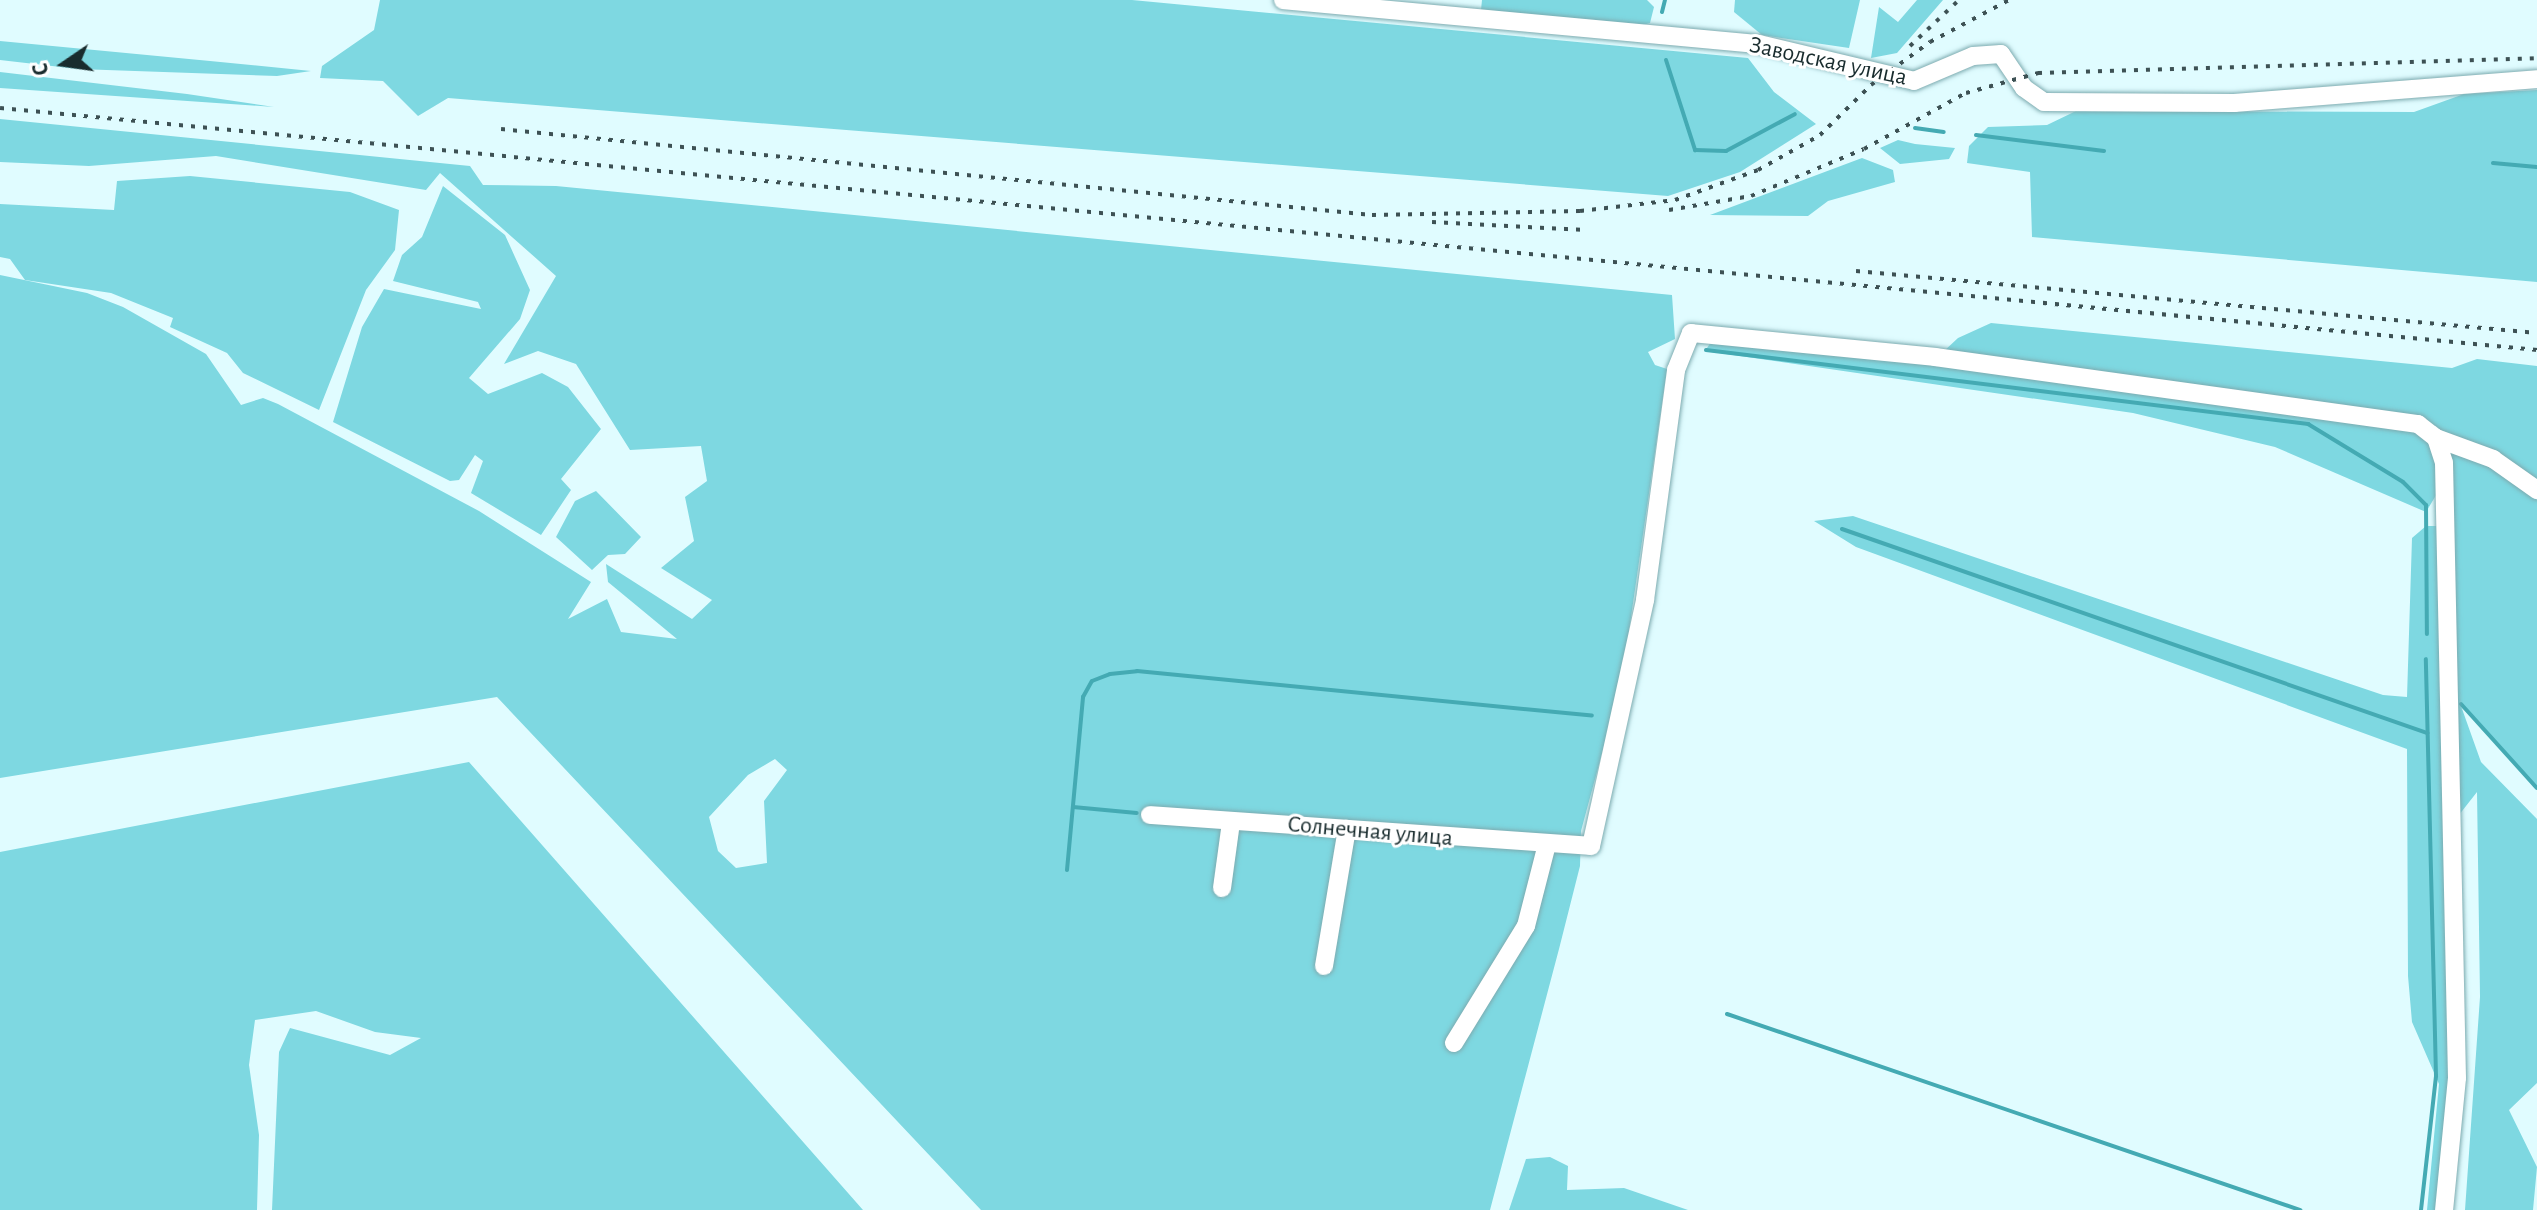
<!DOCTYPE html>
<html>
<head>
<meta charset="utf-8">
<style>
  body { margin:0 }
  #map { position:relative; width:2537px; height:1210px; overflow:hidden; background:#e0fcff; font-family:"Alegreya Sans",sans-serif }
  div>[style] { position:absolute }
  .green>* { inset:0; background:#7ed8e1 }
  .stream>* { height:4px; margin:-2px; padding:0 2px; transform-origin:2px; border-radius:2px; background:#44aab3 }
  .roads { filter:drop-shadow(0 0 2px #7dabb0) drop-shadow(0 0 2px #7dabb0) }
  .minor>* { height:18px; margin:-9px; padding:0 9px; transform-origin:9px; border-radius:9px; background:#fff }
  .rail>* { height:4px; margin-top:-2px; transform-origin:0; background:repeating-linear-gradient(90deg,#3d5154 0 4px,transparent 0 12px) }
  span { translate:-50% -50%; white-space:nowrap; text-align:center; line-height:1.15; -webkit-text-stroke:6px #fff; paint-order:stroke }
  .street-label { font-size:24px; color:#192c2e }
  .north { position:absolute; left:24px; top:24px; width:80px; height:80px; -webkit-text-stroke:6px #fff; paint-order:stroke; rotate:257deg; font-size:22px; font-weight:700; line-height:32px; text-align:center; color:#192c2e }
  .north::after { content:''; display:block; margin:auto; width:28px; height:36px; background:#192c2e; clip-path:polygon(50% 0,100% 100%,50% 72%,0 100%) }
</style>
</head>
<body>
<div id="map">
  <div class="green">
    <i style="clip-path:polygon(380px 0,1132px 0,1748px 58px,1774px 92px,1816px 124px,1740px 172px,1668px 196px,448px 98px,418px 116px,383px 81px,320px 78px,322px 66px,374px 30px)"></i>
    <i style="clip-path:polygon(1482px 0,1647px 0,1654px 7px,1650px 23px,1636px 27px,1481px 10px)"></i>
    <i style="clip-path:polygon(1735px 0,1860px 0,1849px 48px,1762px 35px,1734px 12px)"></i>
    <i style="clip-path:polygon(1917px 0,1943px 0,1897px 53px,1871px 58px,1879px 7px,1898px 22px)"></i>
    <i style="clip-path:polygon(0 41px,210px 61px,311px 71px,277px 76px,78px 69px,0 60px)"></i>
    <i style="clip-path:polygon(0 72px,187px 94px,274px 107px,0 88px)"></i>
    <i style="clip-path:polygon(2537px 90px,2537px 282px,2032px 237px,2030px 172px,1967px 163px,1969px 146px,1988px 127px,2047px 125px,2076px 111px,2414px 112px,2464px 94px)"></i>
    <i style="clip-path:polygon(evenodd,0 119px,470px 166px,483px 185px,556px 186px,1672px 295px,1675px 339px,1648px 352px,1655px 365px,1667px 369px,1622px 679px,1581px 831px,1580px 866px,1559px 949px,1490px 1210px,981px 1210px,497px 697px,0 778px,0 275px,87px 293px,123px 307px,206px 354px,241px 405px,263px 398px,278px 404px,479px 511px,591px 582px,568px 619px,607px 599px,621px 632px,677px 639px,608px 582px,606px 564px,692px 619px,712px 600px,661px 568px,694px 541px,685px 497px,707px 481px,701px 446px,630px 450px,576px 364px,538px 351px,504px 364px,556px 276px,440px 173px,426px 190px,216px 156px,89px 166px,0 162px,0 119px,775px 759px,787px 770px,764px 801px,767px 863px,736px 868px,718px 851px,709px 817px,748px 775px,775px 759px)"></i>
    <i style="clip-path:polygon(1898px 140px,1915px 144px,1955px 148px,1949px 159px,1900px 164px,1880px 148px)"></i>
    <i style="clip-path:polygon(1862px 158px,1893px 170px,1895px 182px,1828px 201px,1808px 216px,1710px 215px)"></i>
    <i style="clip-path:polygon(190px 176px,350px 192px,399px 210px,395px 250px,366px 290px,319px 410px,243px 373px,227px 353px,170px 327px,173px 318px,111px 293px,25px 280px,10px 259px,0 257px,0 204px,114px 210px,117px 181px)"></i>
    <i style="clip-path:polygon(443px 186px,505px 235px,530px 290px,520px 319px,469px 378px,488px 394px,542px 373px,568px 387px,601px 429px,561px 479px,571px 490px,541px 535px,471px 493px,483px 461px,475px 455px,459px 480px,450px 481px,333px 422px,362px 327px,384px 289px,481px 309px,478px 302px,393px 281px,402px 255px,422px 237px)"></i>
    <i style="clip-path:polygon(1991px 323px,2452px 368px,2477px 359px,2537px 366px,2537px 788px,2461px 706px,2481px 762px,2537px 819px,2537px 1083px,2509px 1110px,2537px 1167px,2533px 1210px,2465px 1210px,2480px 997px,2477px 792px,2444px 834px,2452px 1079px,2438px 1210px,2427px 1210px,2439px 1084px,2412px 1022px,2408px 976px,2407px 749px,1856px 547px,1814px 521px,1853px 516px,2383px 695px,2407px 697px,2412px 538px,2426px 526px,2441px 526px,2447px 477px,2426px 512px,2275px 447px,2133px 413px,1705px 351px,1711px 342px,1943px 352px,1958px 338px)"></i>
    <i style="clip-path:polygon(596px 491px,641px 537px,625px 554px,608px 555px,592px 570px,556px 537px,575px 501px)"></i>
    <i style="clip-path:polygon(469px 762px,863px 1210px,272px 1210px,279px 1052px,290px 1028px,390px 1055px,421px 1038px,375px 1032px,316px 1011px,255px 1020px,249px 1065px,259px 1135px,257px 1210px,0 1210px,0 852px)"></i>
    <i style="clip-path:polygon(1550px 1157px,1568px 1166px,1567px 1190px,1624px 1188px,1688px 1210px,1509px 1210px,1526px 1159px)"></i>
  </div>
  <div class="stream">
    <i style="left:1662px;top:12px;width:12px;rotate:-76deg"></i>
    <i style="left:1666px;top:60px;width:95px;rotate:72.1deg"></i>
    <i style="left:1695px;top:150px;width:31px;rotate:2deg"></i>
    <i style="left:1726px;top:151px;width:78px;rotate:-28.2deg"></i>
    <i style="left:1915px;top:128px;width:29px;rotate:8deg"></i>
    <i style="left:1976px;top:135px;width:129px;rotate:7.1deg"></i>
    <i style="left:2493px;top:163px;width:44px;rotate:5.2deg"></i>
    <i style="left:1706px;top:350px;width:607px;rotate:7.01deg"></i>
    <i style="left:2308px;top:424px;width:111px;rotate:31.4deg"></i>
    <i style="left:2403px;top:482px;width:33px;rotate:45deg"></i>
    <i style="left:2426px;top:505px;width:129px;rotate:89.6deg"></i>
    <i style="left:1842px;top:529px;width:620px;rotate:19.22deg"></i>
    <i style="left:2461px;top:704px;width:113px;rotate:47.9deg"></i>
    <i style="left:1073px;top:807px;width:64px;rotate:5.4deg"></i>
    <i style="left:1067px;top:870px;width:174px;rotate:-84.7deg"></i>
    <i style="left:1083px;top:697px;width:18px;rotate:-61deg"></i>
    <i style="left:1092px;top:681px;width:19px;rotate:-21deg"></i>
    <i style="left:1110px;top:674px;width:27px;rotate:-6deg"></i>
    <i style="left:1137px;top:671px;width:457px;rotate:5.6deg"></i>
    <i style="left:1727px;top:1014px;width:606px;rotate:18.88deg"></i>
    <i style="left:2421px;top:1210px;width:135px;rotate:-83.6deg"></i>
    <i style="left:2436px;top:1076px;width:417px;rotate:-91.4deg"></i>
  </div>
  <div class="roads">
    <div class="minor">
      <i style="left:1283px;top:0;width:478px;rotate:5.3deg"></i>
      <i style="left:1759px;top:44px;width:159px;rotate:13.4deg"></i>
      <i style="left:1914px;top:81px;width:64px;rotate:-23deg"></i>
      <i style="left:1973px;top:56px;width:28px;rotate:-4deg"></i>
      <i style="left:2001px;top:54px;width:41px;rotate:55.9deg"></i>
      <i style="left:2024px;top:88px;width:24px;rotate:35deg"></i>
      <i style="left:2044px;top:102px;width:190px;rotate:0.3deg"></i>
      <i style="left:2234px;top:103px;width:304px;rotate:-4.5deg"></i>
      <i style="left:2436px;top:438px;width:61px;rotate:20.2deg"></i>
      <i style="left:2493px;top:459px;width:54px;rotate:35.2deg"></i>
      <i style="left:1150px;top:815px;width:442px;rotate:4deg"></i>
      <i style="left:1591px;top:846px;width:252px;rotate:-77.6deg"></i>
      <i style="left:1645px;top:600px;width:232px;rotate:-82.3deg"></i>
      <i style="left:1676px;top:370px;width:40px;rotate:-68deg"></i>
      <i style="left:1691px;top:333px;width:245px;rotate:5.6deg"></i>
      <i style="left:1935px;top:357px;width:488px;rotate:7.9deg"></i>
      <i style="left:2418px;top:424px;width:23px;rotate:38deg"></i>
      <i style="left:2436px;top:438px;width:26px;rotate:72deg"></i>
      <i style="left:2444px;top:463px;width:615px;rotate:88.79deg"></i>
      <i style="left:2457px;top:1078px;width:133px;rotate:95.6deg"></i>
      <i style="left:1222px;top:888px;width:67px;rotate:-82.2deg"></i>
      <i style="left:1324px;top:966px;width:139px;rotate:-80.5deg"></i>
      <i style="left:1454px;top:1043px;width:137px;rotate:-58.4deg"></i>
      <i style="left:1526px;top:926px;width:81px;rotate:-75.6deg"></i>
    </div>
  </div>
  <div class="rail">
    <i style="left:1910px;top:46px;width:67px;rotate:-43.2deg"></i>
    <i style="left:0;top:108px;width:2549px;rotate:5.45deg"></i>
    <i style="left:501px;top:129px;width:875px;rotate:5.64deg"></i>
    <i style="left:1372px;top:215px;width:208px;rotate:-1.1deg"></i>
    <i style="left:1580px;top:211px;width:96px;rotate:-6.6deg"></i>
    <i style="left:1675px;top:200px;width:88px;rotate:-19.9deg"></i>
    <i style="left:1758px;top:170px;width:71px;rotate:-29.4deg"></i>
    <i style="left:1820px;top:135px;width:71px;rotate:-44.4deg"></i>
    <i style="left:1871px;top:85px;width:73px;rotate:-36.1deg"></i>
    <i style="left:1930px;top:42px;width:89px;rotate:-28deg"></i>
    <i style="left:1669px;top:210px;width:83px;rotate:-9.7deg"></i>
    <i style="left:1751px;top:196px;width:122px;rotate:-22.6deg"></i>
    <i style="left:1864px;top:149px;width:116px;rotate:-28.8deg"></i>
    <i style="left:1966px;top:93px;width:75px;rotate:-15.5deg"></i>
    <i style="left:2038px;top:73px;width:499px;rotate:-1.7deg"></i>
    <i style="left:1432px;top:222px;width:155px;rotate:3deg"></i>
    <i style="left:1856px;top:271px;width:684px;rotate:5.2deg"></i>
  </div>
  <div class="street-label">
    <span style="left:1828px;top:62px;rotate:12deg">Заводская улица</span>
    <span style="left:1370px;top:832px;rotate:5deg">Солнечная улица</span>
  </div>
  <div class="north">С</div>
</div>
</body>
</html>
